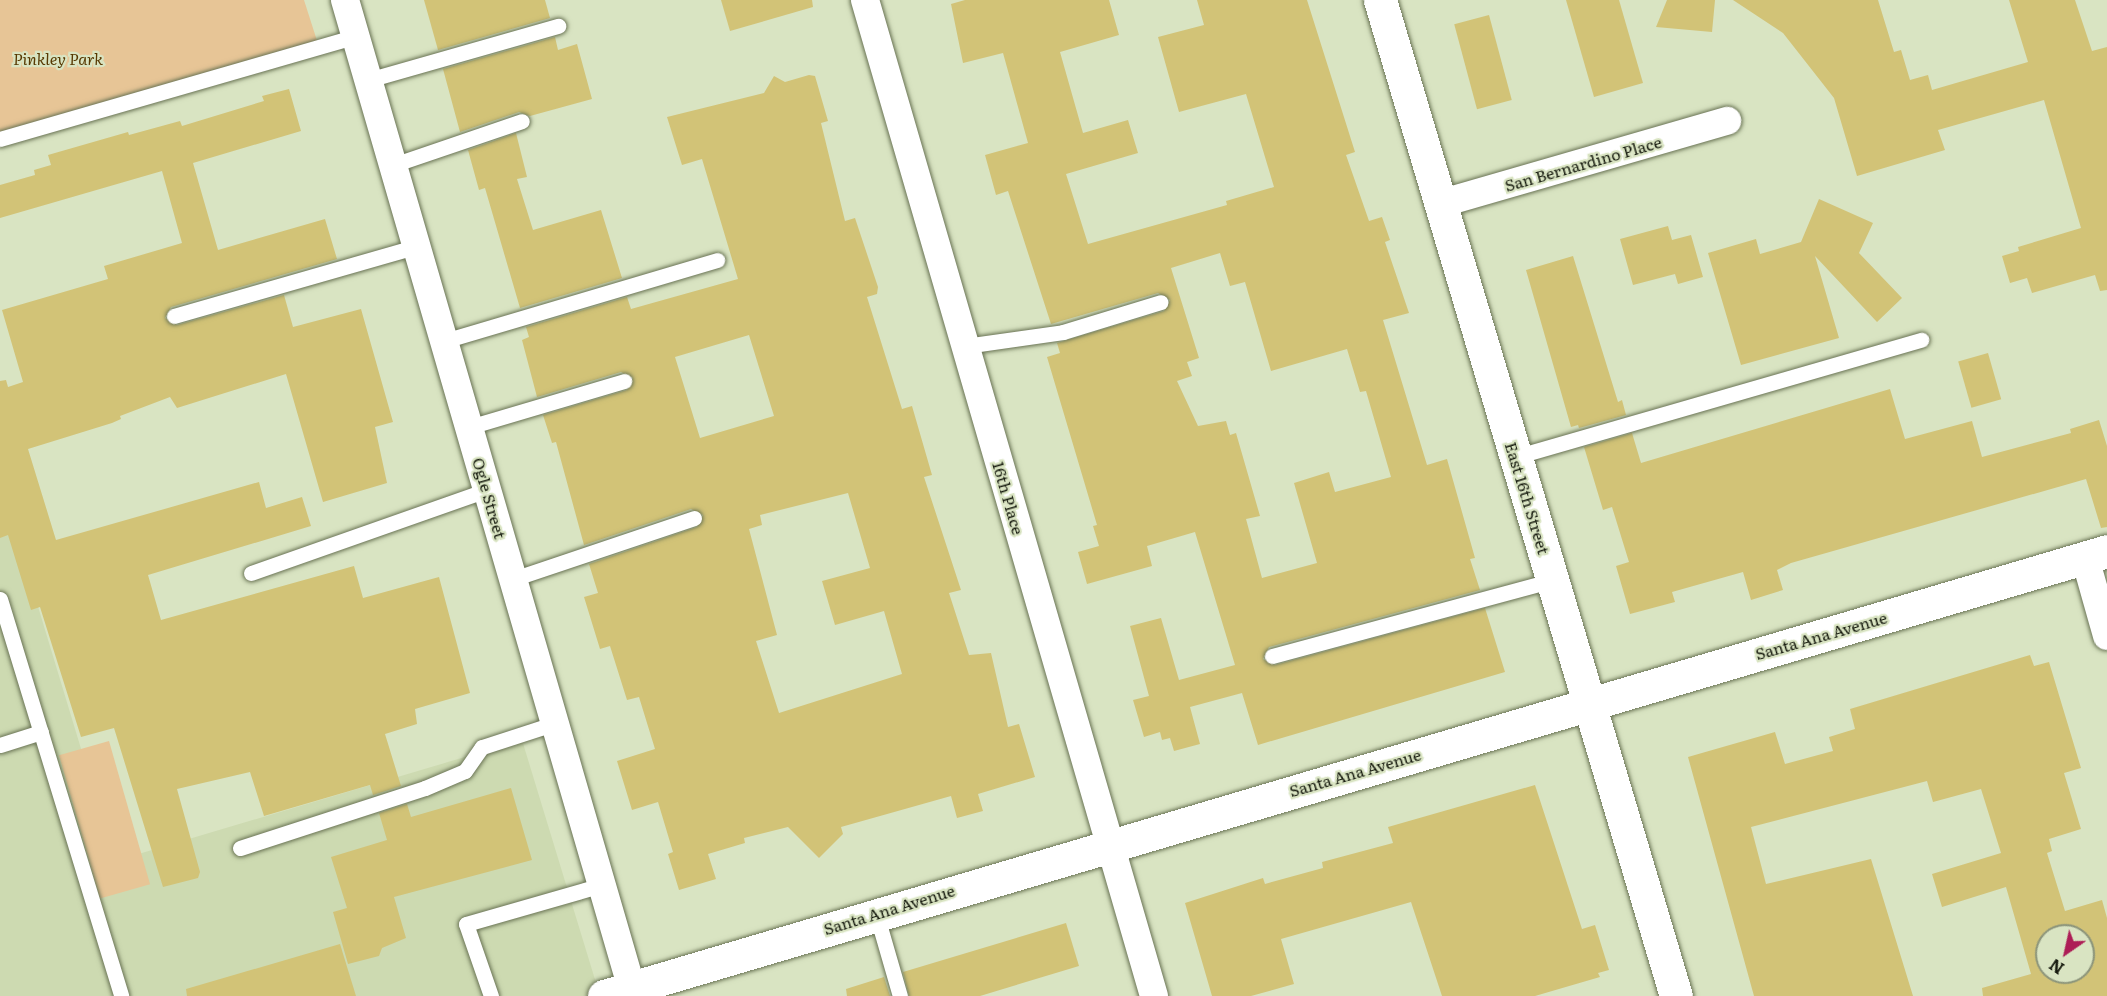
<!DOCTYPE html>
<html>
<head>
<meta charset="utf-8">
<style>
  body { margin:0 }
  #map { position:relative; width:2107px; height:996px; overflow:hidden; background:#d9e4c2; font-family:Literata,serif }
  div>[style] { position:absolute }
  .built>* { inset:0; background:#cddab1 }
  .green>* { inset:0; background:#e7c596; transform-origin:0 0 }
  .building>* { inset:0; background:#d2c377; transform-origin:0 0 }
  .roads { filter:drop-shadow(0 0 2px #697354) drop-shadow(0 0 2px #697354) }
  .lane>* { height:15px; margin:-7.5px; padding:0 7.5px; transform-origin:7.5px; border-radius:7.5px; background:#fff }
  .street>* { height:28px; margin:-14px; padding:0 14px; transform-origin:14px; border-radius:14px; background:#fff }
  .secondary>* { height:33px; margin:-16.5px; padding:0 16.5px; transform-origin:16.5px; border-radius:16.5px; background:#fff }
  span { translate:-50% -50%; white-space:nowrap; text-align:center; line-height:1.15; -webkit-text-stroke:4.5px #d9e4c2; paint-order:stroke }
  .park-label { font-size:16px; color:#573902; font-style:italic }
  .street-label { font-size:16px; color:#171b0f }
  .north { position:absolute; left:2035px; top:924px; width:60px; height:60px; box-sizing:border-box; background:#d9e4c2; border:2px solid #8b947a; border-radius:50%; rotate:214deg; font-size:16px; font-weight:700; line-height:24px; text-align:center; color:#171b0f }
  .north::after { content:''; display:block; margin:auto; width:21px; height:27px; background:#ad1d56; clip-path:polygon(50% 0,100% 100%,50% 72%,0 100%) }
</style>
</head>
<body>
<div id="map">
  <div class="built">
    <i style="clip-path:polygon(0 481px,115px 861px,522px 740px,600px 996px,0 996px)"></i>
  </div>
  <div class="green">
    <i style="clip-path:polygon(0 0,304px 0,319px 47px,0 134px)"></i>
    <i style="left:109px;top:741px;width:149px;height:52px;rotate:74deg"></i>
  </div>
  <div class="building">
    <i style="clip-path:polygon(424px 0,545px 0,550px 18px,438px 50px)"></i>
    <i style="clip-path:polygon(721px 0,812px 0,813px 7px,730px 31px)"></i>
    <i style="clip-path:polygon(evenodd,965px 0,1109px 0,1119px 35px,1060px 52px,1083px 133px,1128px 120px,1138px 153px,1066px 174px,1088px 244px,1227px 205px,1226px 201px,1274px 187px,1246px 94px,1179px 112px,1158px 37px,1204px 25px,1197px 0,1307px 0,1355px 152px,1346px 155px,1369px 221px,1382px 217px,1390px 240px,1385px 242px,1409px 313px,1383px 320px,1427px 465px,1447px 459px,1475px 558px,1470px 559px,1480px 590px,1269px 647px,1263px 659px,1275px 665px,1485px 608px,1505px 672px,1258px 745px,1242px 693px,1190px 707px,1200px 744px,1174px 751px,1170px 738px,1162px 740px,1160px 732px,1144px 737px,1133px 700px,1149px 696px,1130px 626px,1161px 618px,1179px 680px,1235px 665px,1195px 532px,1147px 546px,1152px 566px,1087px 584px,1078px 552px,1099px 546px,1093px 526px,1097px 525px,1047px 357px,1060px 353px,1057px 343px,1164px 311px,1170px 300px,1158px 293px,1051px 324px,1008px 191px,996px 195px,985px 155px,1028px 143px,1003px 53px,963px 63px,951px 4px,965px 0,1220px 253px,1230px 286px,1245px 282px,1271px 371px,1347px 349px,1360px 392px,1366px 391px,1391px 477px,1335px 492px,1329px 472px,1294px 483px,1317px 563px,1262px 578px,1246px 519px,1260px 516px,1236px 433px,1230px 435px,1226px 421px,1198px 426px,1177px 381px,1192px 376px,1187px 362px,1199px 358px,1171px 268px,1220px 253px)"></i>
    <i style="clip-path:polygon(1566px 0,1619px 0,1643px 83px,1594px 97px)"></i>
    <i style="clip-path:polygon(1667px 0,1715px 0,1712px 32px,1656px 27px)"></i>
    <i style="clip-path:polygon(1733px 0,1878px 0,1894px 52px,1901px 50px,1910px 80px,1928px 75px,1932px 90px,2028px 62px,2009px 0,2075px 0,2092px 51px,2107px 47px,2107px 290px,2100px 291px,2095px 275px,2032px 293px,2027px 278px,2010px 283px,2002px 256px,2019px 251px,2018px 247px,2081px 228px,2044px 100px,1938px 130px,1945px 150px,1857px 176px,1834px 98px,1783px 33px)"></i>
    <i style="left:1489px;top:15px;width:88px;height:36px;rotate:75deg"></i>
    <i style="clip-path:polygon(555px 37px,558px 50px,577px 44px,592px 99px,530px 116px,519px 112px,460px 132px,443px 69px)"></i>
    <i style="clip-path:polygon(evenodd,809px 75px,815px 76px,828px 121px,821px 123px,845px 221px,855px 218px,878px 287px,877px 294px,867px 297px,902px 409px,912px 406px,932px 475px,924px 477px,961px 590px,949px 593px,969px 655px,991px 653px,1008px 727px,1019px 724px,1035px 777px,978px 794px,983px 811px,957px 818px,951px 796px,841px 827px,843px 834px,819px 858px,788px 827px,744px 838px,745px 843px,708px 854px,716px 879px,679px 890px,668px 854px,673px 852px,658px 802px,632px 810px,617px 761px,655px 749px,639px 697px,627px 700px,610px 646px,600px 649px,584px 597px,598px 593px,589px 564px,697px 527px,703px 515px,691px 509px,584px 545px,556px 442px,552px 443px,543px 415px,627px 390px,633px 378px,621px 372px,537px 397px,522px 340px,529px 337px,526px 327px,627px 297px,631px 309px,738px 279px,702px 159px,682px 165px,667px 117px,764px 93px,774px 76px,785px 82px,809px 75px,749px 335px,774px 416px,700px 438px,675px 357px,749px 335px,809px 75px,848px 493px,870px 568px,822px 581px,835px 625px,884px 611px,902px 674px,779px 713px,756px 641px,777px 635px,749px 529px,762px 525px,760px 515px,848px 493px)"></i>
    <i style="clip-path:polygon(289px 89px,301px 131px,193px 163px,218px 250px,325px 219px,337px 259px,171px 307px,165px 318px,177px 325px,284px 295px,293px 327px,361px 309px,393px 422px,375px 427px,387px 483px,323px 502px,286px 374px,177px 408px,170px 397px,120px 416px,121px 419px,112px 423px,28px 449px,56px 540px,259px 482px,266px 508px,302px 497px,311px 526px,148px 575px,161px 620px,354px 566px,363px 598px,439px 577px,470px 693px,415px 709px,417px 724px,385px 734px,401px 786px,373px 795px,370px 785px,264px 816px,250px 772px,177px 789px,200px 872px,198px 878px,163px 887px,114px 728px,81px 737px,40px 607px,31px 610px,8px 535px,0 538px,0 381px,6px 380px,8px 387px,23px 382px,2px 310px,108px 279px,104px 266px,182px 243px,162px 171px,0 218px,0 185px,35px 175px,34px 170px,51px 165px,48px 155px,128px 132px,129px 135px,180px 121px,182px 126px,264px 101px,262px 96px)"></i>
    <i style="clip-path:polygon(516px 133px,527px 177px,517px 179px,533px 230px,601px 210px,622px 278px,520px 308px,485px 188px,479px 190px,468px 150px)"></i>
    <i style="clip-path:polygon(1819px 199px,1873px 223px,1859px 253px,1902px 298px,1877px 322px,1815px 256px,1839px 338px,1741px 365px,1708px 253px,1756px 239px,1760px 254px,1801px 242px)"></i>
    <i style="clip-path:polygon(1668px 226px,1672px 240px,1691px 235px,1703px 277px,1678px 284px,1675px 274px,1633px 285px,1620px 239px)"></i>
    <i style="clip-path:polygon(1573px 256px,1618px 402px,1622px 400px,1626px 415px,1579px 428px,1578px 425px,1571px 427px,1526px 270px)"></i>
    <i style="left:1988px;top:353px;width:48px;height:31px;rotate:74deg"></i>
    <i style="clip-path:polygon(1890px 389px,1905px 439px,1972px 421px,1982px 457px,2071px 433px,2070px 429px,2099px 420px,2107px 446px,2107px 527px,2101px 528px,2086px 479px,1791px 563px,1777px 570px,1783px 590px,1751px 600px,1743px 572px,1672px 592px,1675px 602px,1630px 614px,1616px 566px,1629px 562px,1612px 507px,1603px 510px,1584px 447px,1632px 433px,1641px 463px)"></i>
    <i style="clip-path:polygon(evenodd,2030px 655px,2034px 666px,2049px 662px,2081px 768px,2064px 773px,2081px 829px,2049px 839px,2052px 851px,2047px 853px,2065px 911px,2102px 900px,2107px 918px,2107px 996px,1983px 996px,1982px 988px,2031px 974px,2006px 887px,1942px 907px,1932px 874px,2001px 853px,1981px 789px,1933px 802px,1927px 781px,1751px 827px,1766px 884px,1871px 859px,1913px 996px,1754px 996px,1688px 757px,1775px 732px,1785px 764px,1833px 751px,1829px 737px,1855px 729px,1850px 709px,2030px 655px,2047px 936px,2083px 936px,2083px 972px,2047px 972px,2047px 936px)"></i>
    <i style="clip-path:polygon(1535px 785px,1582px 929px,1595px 925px,1609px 970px,1598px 973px,1600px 977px,1535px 996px,1442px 996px,1411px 902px,1281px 939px,1294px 984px,1251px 996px,1212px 996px,1185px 903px,1263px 878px,1265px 884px,1323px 868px,1322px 862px,1393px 843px,1388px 827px)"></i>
    <i style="clip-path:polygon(511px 788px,532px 860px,394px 897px,406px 938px,382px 948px,379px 956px,348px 964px,333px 912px,347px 908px,331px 857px,387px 840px,379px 813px,407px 804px,411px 817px)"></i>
    <i style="clip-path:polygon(1066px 923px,1079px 966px,980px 996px,909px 996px,903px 972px)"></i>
    <i style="clip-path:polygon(340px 944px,356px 996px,187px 996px,186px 989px)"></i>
    <i style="clip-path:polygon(884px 977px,890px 996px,847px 996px,846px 989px)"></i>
  </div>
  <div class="roads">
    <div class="lane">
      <i style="left:368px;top:80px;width:198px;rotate:-15.9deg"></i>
      <i style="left:0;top:139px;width:371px;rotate:-16.1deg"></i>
      <i style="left:393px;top:165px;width:136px;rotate:-18.8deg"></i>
      <i style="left:174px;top:316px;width:250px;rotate:-16deg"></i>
      <i style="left:444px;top:341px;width:285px;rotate:-16.5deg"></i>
      <i style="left:965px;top:346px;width:99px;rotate:-8.1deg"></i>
      <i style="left:1063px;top:332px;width:102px;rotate:-17deg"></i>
      <i style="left:469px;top:427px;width:162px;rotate:-16.5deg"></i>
      <i style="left:1515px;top:457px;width:423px;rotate:-16.1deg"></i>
      <i style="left:251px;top:573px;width:250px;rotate:-19.4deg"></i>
      <i style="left:513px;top:579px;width:191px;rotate:-18.6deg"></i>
      <i style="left:0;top:599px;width:415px;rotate:73deg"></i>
      <i style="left:1272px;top:656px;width:291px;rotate:-15.1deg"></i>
      <i style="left:0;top:745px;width:43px;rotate:-17.6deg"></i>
      <i style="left:240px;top:848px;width:194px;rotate:-18deg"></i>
      <i style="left:425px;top:788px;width:43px;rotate:-23deg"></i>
      <i style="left:465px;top:771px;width:29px;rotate:-55deg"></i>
      <i style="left:482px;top:747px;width:78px;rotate:-18deg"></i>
      <i style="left:876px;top:913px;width:86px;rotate:73.9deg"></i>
      <i style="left:491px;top:996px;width:76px;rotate:-109.1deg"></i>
      <i style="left:466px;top:924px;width:141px;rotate:-16deg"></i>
    </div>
    <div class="street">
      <i style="left:345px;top:0;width:1037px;rotate:73.82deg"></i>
      <i style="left:865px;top:0;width:1037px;rotate:73.82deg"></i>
      <i style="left:1439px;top:204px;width:300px;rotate:-16.1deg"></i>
      <i style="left:2085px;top:558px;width:81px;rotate:74.2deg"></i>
    </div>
    <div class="secondary">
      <i style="left:1380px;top:0;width:1039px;rotate:73.45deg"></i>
      <i style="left:604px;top:996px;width:1567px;rotate:-16.49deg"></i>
    </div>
  </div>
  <div class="park-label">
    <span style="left:58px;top:58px">Pinkley Park</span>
  </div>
  <div class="street-label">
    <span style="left:1583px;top:163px;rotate:-16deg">San Bernardino Place</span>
    <span style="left:490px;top:498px;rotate:74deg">Ogle Street</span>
    <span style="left:1009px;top:498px;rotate:74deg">16th Place</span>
    <span style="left:1528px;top:498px;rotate:73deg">East 16th Street</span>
    <span style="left:1821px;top:635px;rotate:-16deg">Santa Ana Avenue</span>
    <span style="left:1355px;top:772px;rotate:-16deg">Santa Ana Avenue</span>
    <span style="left:889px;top:909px;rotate:-17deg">Santa Ana Avenue</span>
  </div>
  <div class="north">N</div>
</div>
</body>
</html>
